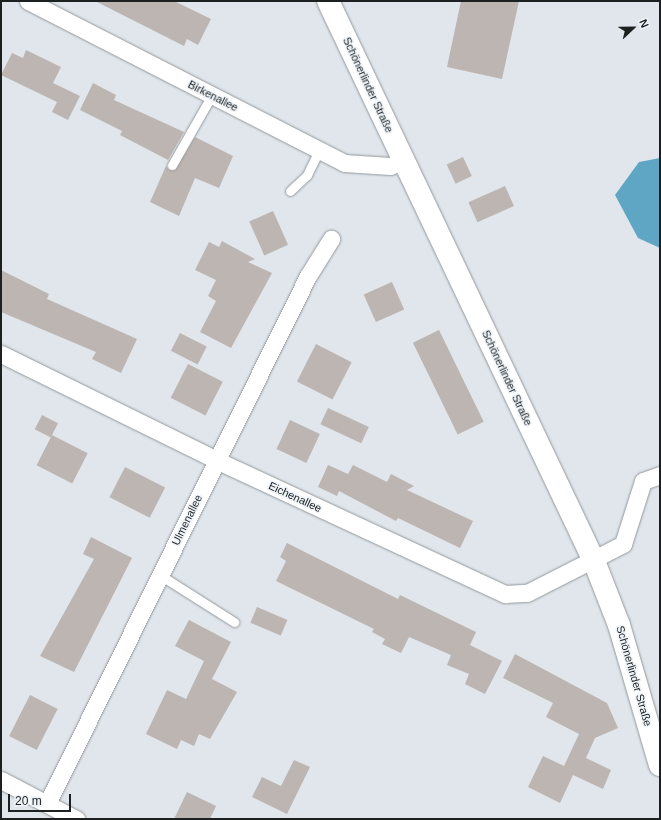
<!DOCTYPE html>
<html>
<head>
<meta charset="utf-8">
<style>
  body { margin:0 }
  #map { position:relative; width:661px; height:820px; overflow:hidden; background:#e0e6eb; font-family:Helvetica,sans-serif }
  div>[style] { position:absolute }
  .water>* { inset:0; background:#5fa6c5 }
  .building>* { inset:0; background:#bcb5b1; transform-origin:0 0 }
  .roads { filter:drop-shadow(0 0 1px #93989d) drop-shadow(0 0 1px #93989d) }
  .service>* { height:9px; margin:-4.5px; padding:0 4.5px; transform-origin:4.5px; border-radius:4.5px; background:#fff }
  .minor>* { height:17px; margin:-8.5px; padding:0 8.5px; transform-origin:8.5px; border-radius:8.5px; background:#fff }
  .tertiary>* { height:22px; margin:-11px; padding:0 11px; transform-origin:11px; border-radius:11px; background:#fff }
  span { translate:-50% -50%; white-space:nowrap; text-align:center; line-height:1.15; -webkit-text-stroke:3px #edf3f8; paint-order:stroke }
  .street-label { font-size:11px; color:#1d2021 }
  .frame { position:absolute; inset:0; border:2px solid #1d2021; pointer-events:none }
  .north { position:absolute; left:613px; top:8px; width:40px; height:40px; -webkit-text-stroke:3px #edf3f8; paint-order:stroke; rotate:68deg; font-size:11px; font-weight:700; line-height:16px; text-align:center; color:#1d2021 }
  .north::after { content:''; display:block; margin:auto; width:14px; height:18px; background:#1d2021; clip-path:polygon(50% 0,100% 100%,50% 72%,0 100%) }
  .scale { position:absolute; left:8px; top:794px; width:63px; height:18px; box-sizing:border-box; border:2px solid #1d2021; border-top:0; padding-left:5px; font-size:12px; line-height:14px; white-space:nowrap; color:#1d2021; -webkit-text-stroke:3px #edf3f8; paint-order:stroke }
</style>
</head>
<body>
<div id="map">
  <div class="water">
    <i style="clip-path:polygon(660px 158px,660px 248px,638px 238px,615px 195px,639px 162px)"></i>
  </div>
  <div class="building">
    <i style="clip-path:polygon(95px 1px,174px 1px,211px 19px,198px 45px,187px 39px,184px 46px)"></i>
    <i style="clip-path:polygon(461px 1px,519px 1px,502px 79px,447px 67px)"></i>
    <i style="clip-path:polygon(26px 50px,61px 67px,53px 83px,80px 96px,68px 120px,52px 112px,57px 102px,1px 75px,12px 53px,23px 58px)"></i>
    <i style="clip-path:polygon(93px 83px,116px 95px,114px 100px,184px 132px,168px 160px,120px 135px,122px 131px,80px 110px)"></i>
    <i style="clip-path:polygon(195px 137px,233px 156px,219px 188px,195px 178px,179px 216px,150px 202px,166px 166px,169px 170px,175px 170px)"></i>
    <i style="left:463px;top:157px;width:21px;height:18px;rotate:65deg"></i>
    <i style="left:505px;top:186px;width:22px;height:40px;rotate:66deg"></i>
    <i style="left:273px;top:211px;width:37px;height:26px;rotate:66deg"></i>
    <i style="clip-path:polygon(222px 241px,255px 259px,248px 262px,272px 273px,231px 348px,200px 332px,216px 301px,208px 296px,216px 280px,195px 270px,209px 242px,219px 247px)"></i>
    <i style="clip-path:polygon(1px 270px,49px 294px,47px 299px,137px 339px,121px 373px,92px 359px,96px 352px,1px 312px)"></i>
    <i style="left:392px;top:282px;width:30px;height:31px;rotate:66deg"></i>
    <i style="left:439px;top:330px;width:102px;height:29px;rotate:64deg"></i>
    <i style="left:180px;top:333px;width:30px;height:20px;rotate:27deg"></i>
    <i style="left:316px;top:344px;width:40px;height:42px;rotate:27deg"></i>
    <i style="left:188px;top:364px;width:39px;height:38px;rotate:27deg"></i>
    <i style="left:328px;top:408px;width:45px;height:18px;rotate:25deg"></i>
    <i style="left:42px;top:415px;width:18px;height:16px;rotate:27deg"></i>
    <i style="left:290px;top:420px;width:33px;height:32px;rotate:25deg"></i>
    <i style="left:52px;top:435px;width:40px;height:34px;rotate:27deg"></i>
    <i style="clip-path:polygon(328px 465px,348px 474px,353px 465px,387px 482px,391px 474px,414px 486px,407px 490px,473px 521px,460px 548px,398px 518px,396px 521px,339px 491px,337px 496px,318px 487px)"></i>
    <i style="left:125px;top:467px;width:45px;height:34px;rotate:27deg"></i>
    <i style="clip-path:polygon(91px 537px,132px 558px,74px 672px,40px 656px,94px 559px,83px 554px)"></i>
    <i style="clip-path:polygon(287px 543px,398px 599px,400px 595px,476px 632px,470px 645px,502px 661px,485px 694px,465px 684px,469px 674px,447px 665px,451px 655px,409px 637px,401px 653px,382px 644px,385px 639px,372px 632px,374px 629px,276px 581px,286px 561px,280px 557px)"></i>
    <i style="left:257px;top:607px;width:33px;height:17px;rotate:23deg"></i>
    <i style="clip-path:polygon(189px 620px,231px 642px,212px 679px,237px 692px,210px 739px,199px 734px,194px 746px,181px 740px,177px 749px,146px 734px,167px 690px,186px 699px,204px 661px,175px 646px)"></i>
    <i style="clip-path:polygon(515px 654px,607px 703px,618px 728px,595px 738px,586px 758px,611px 770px,603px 789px,573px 775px,560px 803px,528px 787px,543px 756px,564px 766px,579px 734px,546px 717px,553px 703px,503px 678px)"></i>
    <i style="left:30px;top:695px;width:31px;height:46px;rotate:27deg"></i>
    <i style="clip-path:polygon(294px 760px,310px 767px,287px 814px,252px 797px,262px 777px,281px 786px)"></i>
    <i style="clip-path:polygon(187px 792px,216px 806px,210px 819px,174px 819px)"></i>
  </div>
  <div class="roads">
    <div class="service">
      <i style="left:172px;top:165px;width:81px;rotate:-60.3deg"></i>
      <i style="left:290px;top:191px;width:23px;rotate:-43deg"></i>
      <i style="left:307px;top:175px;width:28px;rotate:-64deg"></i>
      <i style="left:160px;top:575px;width:88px;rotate:32.4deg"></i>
    </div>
    <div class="minor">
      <i style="left:28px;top:1px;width:355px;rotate:27.1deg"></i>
      <i style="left:344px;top:163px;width:46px;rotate:3.7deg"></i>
      <i style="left:390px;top:166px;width:15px;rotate:-20deg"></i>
      <i style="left:1px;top:354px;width:240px;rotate:26.2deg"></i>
      <i style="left:216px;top:460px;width:319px;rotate:24.9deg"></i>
      <i style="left:505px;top:594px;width:22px;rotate:-3deg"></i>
      <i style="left:527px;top:593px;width:108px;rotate:-27deg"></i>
      <i style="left:623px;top:544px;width:66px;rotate:-72.4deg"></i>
      <i style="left:643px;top:481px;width:18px;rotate:-19deg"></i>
      <i style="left:1px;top:780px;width:85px;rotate:27.5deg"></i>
      <i style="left:47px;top:804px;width:589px;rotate:-63.7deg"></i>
      <i style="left:308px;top:276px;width:44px;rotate:-58.1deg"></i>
    </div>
    <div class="tertiary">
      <i style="left:328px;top:1px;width:620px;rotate:64.59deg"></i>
      <i style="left:594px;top:561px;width:69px;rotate:68.7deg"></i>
      <i style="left:619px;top:625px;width:146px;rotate:73.7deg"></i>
    </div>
  </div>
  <div class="street-label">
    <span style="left:368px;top:85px;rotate:65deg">Schönerlinder Straße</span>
    <span style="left:213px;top:96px;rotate:27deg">Birkenallee</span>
    <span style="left:507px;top:378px;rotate:65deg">Schönerlinder Straße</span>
    <span style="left:295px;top:497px;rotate:25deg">Eichenallee</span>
    <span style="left:187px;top:520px;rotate:-64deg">Ulmenallee</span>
    <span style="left:634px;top:676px;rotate:74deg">Schönerlinder Straße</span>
  </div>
  <div class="frame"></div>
  <div class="north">N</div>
  <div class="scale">20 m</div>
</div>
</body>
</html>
